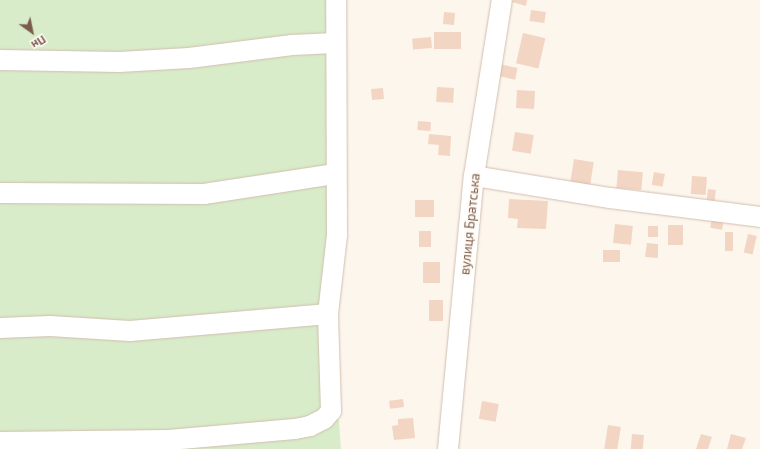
<!DOCTYPE html>
<html>
<head>
<meta charset="utf-8">
<style>
  body { margin:0 }
  #map { position:relative; width:760px; height:449px; overflow:hidden; background:#fdf6ec; font-family:"Exo 2",sans-serif }
  div>[style] { position:absolute }
  .green>* { inset:0; background:#d8ecc9 }
  .building>* { inset:0; background:#f3d5c3; transform-origin:0 0 }
  .roads { filter:drop-shadow(0 0 1px #d1beb0) drop-shadow(0 0 1px #d1beb0) }
  .minor>* { height:20px; margin:-10px; padding:0 10px; transform-origin:10px; border-radius:10px; background:#fff }
  span { translate:-50% -50%; white-space:nowrap; text-align:center; line-height:1.15; -webkit-text-stroke:3px #fffaf3; paint-order:stroke }
  .street-label { font-size:13px; color:#7a5c4d }
  .north { position:absolute; left:12px; top:12px; width:40px; height:40px; -webkit-text-stroke:3px #fffaf3; paint-order:stroke; rotate:147deg; font-size:11px; font-weight:700; line-height:16px; text-align:center; color:#7a5c4d }
  .north::after { content:''; display:block; margin:auto; width:14px; height:18px; background:#7a5c4d; clip-path:polygon(50% 0,100% 100%,50% 72%,0 100%) }
</style>
</head>
<body>
<div id="map">
  <div class="green">
    <i style="clip-path:polygon(0 0,331px 0,325px 399px,339px 421px,341px 449px,0 449px)"></i>
  </div>
  <div class="building">
    <i style="clip-path:polygon(513px 0,527px 0,526px 6px,512px 2px)"></i>
    <i style="left:531px;top:10px;width:15px;height:11px;rotate:8deg"></i>
    <i style="left:444px;top:12px;width:11px;height:12px;rotate:5deg"></i>
    <i style="left:461px;top:32px;width:17px;height:27px;rotate:90deg"></i>
    <i style="left:523px;top:33px;width:23px;height:31px;rotate:13deg"></i>
    <i style="left:431px;top:37px;width:11px;height:19px;rotate:85deg"></i>
    <i style="left:499px;top:64px;width:19px;height:12px;rotate:12deg"></i>
    <i style="left:437px;top:87px;width:17px;height:15px;rotate:3deg"></i>
    <i style="left:383px;top:88px;width:11px;height:12px;rotate:85deg"></i>
    <i style="left:517px;top:90px;width:18px;height:18px;rotate:3deg"></i>
    <i style="left:418px;top:121px;width:13px;height:9px;rotate:4deg"></i>
    <i style="left:515px;top:132px;width:19px;height:19px;rotate:9deg"></i>
    <i style="clip-path:polygon(429px 134px,451px 136px,450px 156px,438px 155px,439px 145px,428px 144px)"></i>
    <i style="left:574px;top:159px;width:20px;height:23px;rotate:9deg"></i>
    <i style="left:618px;top:170px;width:25px;height:18px;rotate:5deg"></i>
    <i style="left:654px;top:172px;width:11px;height:13px;rotate:10deg"></i>
    <i style="left:692px;top:176px;width:15px;height:18px;rotate:4deg"></i>
    <i style="left:708px;top:189px;width:8px;height:14px;rotate:7deg"></i>
    <i style="clip-path:polygon(509px 199px,548px 201px,546px 229px,517px 228px,518px 219px,508px 218px)"></i>
    <i style="left:415px;top:200px;width:19px;height:17px"></i>
    <i style="left:712px;top:217px;width:12px;height:11px;rotate:9deg"></i>
    <i style="left:615px;top:224px;width:18px;height:19px;rotate:6deg"></i>
    <i style="left:668px;top:225px;width:15px;height:20px"></i>
    <i style="left:648px;top:226px;width:10px;height:11px"></i>
    <i style="left:419px;top:231px;width:12px;height:16px"></i>
    <i style="left:725px;top:232px;width:8px;height:19px"></i>
    <i style="left:748px;top:234px;width:9px;height:19px;rotate:13deg"></i>
    <i style="clip-path:polygon(647px 243px,658px 244px,658px 258px,645px 257px)"></i>
    <i style="left:603px;top:250px;width:17px;height:12px"></i>
    <i style="left:423px;top:262px;width:17px;height:21px"></i>
    <i style="left:429px;top:300px;width:14px;height:21px"></i>
    <i style="left:403px;top:399px;width:8px;height:14px;rotate:83deg"></i>
    <i style="left:482px;top:401px;width:17px;height:18px;rotate:10deg"></i>
    <i style="clip-path:polygon(413px 418px,415px 438px,394px 440px,392px 426px,398px 425px,398px 419px)"></i>
    <i style="left:608px;top:425px;width:13px;height:24px;rotate:9deg"></i>
    <i style="left:632px;top:434px;width:12px;height:15px;rotate:5deg"></i>
    <i style="clip-path:polygon(701px 434px,712px 437px,708px 449px,696px 449px)"></i>
    <i style="clip-path:polygon(731px 434px,746px 438px,742px 449px,727px 449px)"></i>
  </div>
  <div class="roads">
    <div class="minor">
      <i style="left:0;top:60px;width:119px;rotate:1deg"></i>
      <i style="left:119px;top:62px;width:70px;rotate:-3.3deg"></i>
      <i style="left:189px;top:58px;width:104px;rotate:-7.2deg"></i>
      <i style="left:292px;top:45px;width:43px;rotate:-2.7deg"></i>
      <i style="left:474px;top:176px;width:138px;rotate:9.2deg"></i>
      <i style="left:610px;top:198px;width:151px;rotate:7.2deg"></i>
      <i style="left:0;top:193px;width:204px;rotate:0.3deg"></i>
      <i style="left:204px;top:194px;width:133px;rotate:-8.7deg"></i>
      <i style="left:0;top:328px;width:50px;rotate:-2.3deg"></i>
      <i style="left:50px;top:326px;width:80px;rotate:3.6deg"></i>
      <i style="left:130px;top:331px;width:199px;rotate:-4.9deg"></i>
      <i style="left:0;top:442px;width:169px;rotate:-0.7deg"></i>
      <i style="left:169px;top:440px;width:126px;rotate:-5deg"></i>
      <i style="left:295px;top:429px;width:15px;rotate:-11deg"></i>
      <i style="left:310px;top:426px;width:16px;rotate:-27deg"></i>
      <i style="left:324px;top:419px;width:11px;rotate:-49deg"></i>
      <i style="left:331px;top:411px;width:97px;rotate:-91.8deg"></i>
      <i style="left:328px;top:314px;width:80px;rotate:-83.5deg"></i>
      <i style="left:337px;top:235px;width:235px;rotate:-90.2deg"></i>
      <i style="left:448px;top:449px;width:274px;rotate:-84.6deg"></i>
      <i style="left:474px;top:176px;width:178px;rotate:-81deg"></i>
    </div>
  </div>
  <div class="street-label">
    <span style="left:470px;top:224px;rotate:-84deg">вулиця Братська</span>
  </div>
  <div class="north">Пн</div>
</div>
</body>
</html>
